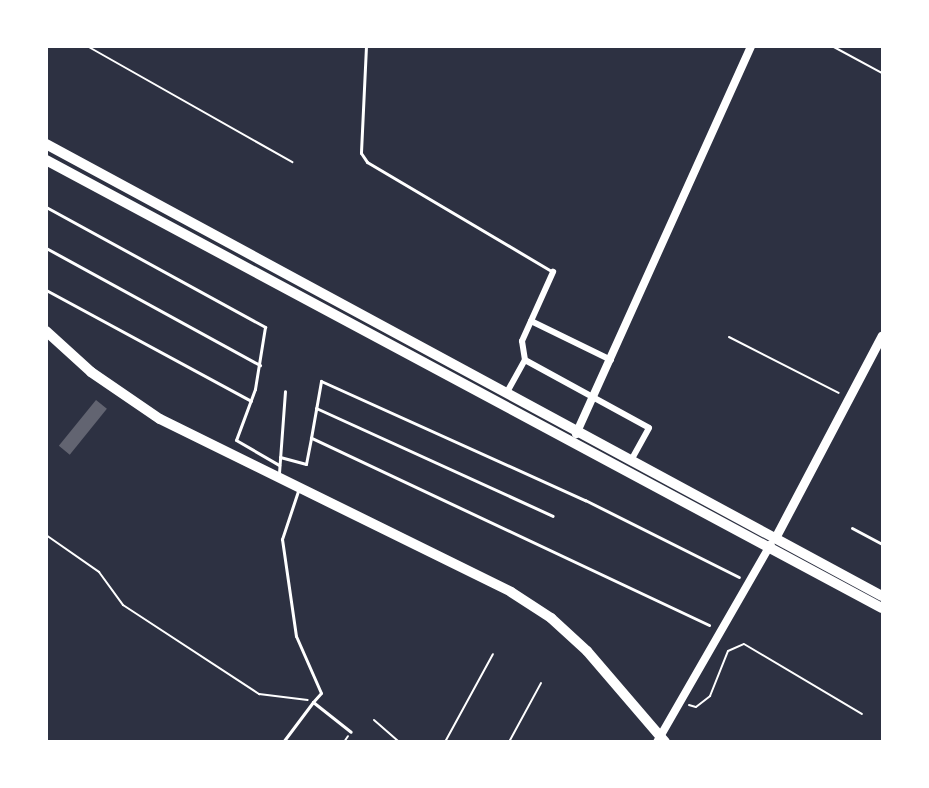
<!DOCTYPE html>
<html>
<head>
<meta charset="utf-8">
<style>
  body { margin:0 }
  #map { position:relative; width:929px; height:788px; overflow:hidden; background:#2d3142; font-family:"PT Sans Narrow",sans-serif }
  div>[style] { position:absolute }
  .building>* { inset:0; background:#626471; transform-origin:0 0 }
  .path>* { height:2px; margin:-1px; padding:0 1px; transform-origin:1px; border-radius:1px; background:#fff }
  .service>* { height:3px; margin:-1.5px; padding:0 1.5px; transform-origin:1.5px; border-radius:1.5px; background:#fff }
  .minor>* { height:6px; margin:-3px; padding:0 3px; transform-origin:3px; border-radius:3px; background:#fff }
  .tertiary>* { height:8px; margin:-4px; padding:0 4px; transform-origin:4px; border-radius:4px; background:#fff }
  .secondary>* { height:9px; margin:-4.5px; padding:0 4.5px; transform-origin:4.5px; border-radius:4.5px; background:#fff }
  .primary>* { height:10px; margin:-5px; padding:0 5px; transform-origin:5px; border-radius:5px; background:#fff }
  .trunk>* { height:10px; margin:-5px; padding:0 5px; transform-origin:5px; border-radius:5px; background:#fff }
  span { translate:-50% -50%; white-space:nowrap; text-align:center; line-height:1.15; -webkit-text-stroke:4.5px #fff; paint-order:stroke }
  .frame { position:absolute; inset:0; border:48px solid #fff; pointer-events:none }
</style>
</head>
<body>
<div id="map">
  <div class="building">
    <i style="left:96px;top:400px;width:14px;height:59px;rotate:39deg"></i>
  </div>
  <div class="path">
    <i style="left:87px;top:46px;width:236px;rotate:29.5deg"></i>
    <i style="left:832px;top:46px;width:57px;rotate:28.4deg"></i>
    <i style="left:729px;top:337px;width:123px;rotate:27deg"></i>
    <i style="left:46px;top:535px;width:65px;rotate:34.9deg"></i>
    <i style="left:99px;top:572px;width:41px;rotate:54deg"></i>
    <i style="left:123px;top:605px;width:163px;rotate:33.2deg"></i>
    <i style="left:259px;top:694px;width:49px;rotate:7deg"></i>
    <i style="left:689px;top:705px;width:7px;rotate:16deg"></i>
    <i style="left:696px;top:707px;width:18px;rotate:-38deg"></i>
    <i style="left:710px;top:696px;width:48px;rotate:-68.2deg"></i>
    <i style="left:728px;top:651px;width:17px;rotate:-24deg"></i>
    <i style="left:744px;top:644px;width:137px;rotate:30.7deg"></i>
    <i style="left:374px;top:720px;width:33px;rotate:41deg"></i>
    <i style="left:344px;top:742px;width:7px;rotate:-56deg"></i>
    <i style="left:445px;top:742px;width:100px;rotate:-61.4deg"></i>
    <i style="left:509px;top:742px;width:67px;rotate:-61.5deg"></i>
  </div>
  <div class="service">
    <i style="left:366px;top:46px;width:107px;rotate:92.7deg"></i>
    <i style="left:361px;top:153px;width:11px;rotate:56deg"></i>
    <i style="left:367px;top:162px;width:216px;rotate:30.6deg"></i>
    <i style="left:46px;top:207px;width:250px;rotate:28.7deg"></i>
    <i style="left:265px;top:327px;width:63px;rotate:99.2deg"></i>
    <i style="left:255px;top:389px;width:54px;rotate:110.4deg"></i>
    <i style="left:236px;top:440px;width:50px;rotate:30.2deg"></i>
    <i style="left:46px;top:248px;width:244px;rotate:28.7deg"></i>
    <i style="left:46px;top:290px;width:233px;rotate:28.4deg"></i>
    <i style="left:316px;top:408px;width:260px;rotate:24.5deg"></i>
    <i style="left:280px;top:457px;width:27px;rotate:15deg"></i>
    <i style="left:306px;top:464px;width:26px;rotate:-79deg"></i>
    <i style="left:279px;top:473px;width:82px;rotate:-85.8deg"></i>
    <i style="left:298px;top:491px;width:51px;rotate:108.4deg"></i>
    <i style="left:282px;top:539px;width:98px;rotate:81.8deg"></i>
    <i style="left:296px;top:636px;width:62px;rotate:66.3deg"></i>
    <i style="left:321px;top:693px;width:12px;rotate:132deg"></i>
    <i style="left:313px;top:702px;width:48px;rotate:38.3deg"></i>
    <i style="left:852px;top:528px;width:34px;rotate:28deg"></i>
    <i style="left:709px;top:625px;width:440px;rotate:-154.8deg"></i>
    <i style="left:311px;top:438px;width:58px;rotate:-80deg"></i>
    <i style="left:321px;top:381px;width:290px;rotate:24.3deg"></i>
    <i style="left:585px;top:500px;width:172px;rotate:26.6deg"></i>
    <i style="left:283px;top:742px;width:50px;rotate:-53.1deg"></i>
  </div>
  <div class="minor">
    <i style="left:531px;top:321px;width:89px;rotate:26deg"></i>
    <i style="left:525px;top:360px;width:19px;rotate:-99deg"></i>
    <i style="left:522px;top:341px;width:76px;rotate:-65.8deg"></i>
    <i style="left:506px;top:394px;width:39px;rotate:-61deg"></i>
    <i style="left:525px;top:360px;width:141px;rotate:28.7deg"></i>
    <i style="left:649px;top:428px;width:38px;rotate:119deg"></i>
  </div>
  <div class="tertiary">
    <i style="left:576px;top:434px;width:426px;rotate:-65.7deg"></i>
    <i style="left:657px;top:742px;width:228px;rotate:-60.1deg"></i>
  </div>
  <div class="secondary">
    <i style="left:775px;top:538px;width:229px;rotate:-62.2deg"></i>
  </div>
  <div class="primary">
    <i style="left:46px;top:331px;width:61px;rotate:42.3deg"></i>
    <i style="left:91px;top:372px;width:83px;rotate:34.3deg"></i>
    <i style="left:160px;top:419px;width:391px;rotate:26.2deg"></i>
    <i style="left:511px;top:592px;width:48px;rotate:33deg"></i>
    <i style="left:551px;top:618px;width:49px;rotate:42.5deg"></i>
    <i style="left:587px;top:651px;width:120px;rotate:49.4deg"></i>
  </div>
  <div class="trunk">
    <i style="left:46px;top:144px;width:950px;rotate:28.4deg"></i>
    <i style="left:46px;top:160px;width:948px;rotate:28.19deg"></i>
  </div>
  <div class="frame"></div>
</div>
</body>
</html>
